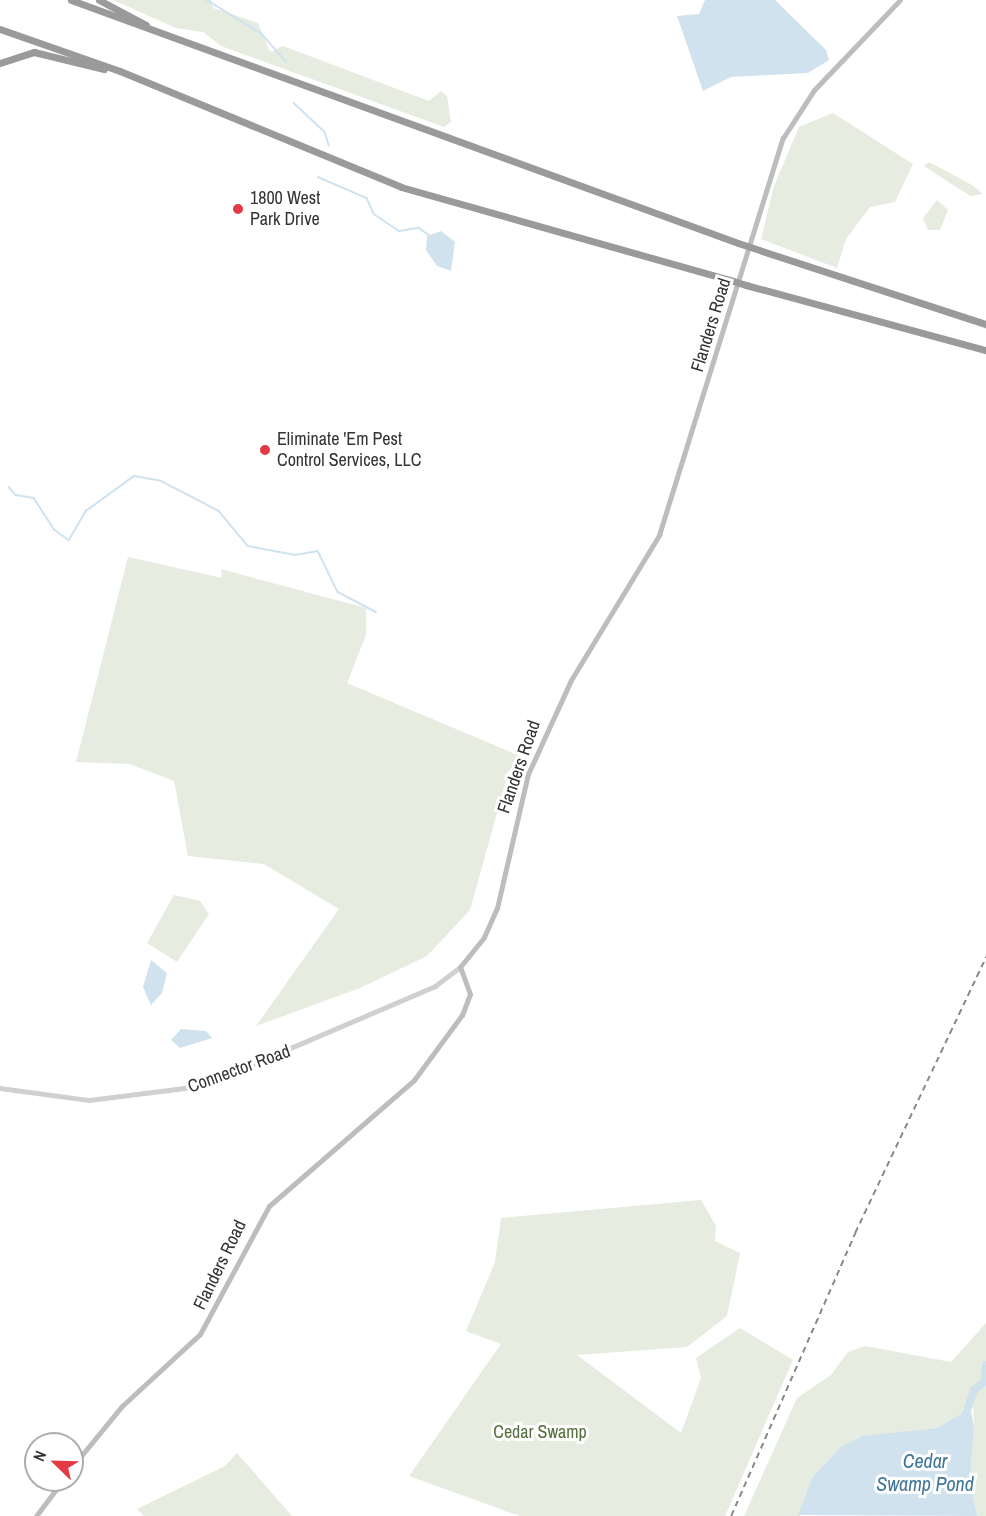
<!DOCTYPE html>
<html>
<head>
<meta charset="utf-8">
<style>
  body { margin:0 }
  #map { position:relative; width:986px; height:1516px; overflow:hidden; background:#fff; font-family:"Archivo Narrow",sans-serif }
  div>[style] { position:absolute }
  .green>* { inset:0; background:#e6ecdf }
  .water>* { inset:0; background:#cfe2ee }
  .stream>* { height:1.5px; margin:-0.75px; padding:0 0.75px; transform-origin:0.75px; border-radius:0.75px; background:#cfe2ee }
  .river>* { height:8px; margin:-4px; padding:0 4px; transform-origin:4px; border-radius:4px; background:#cfe2ee }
  .tertiary>* { height:4.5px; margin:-2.25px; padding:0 2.25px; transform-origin:2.25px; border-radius:2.25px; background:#d0d0d0 }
  .secondary>* { height:5px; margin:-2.5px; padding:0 2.5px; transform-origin:2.5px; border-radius:2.5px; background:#bdbdbd }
  .motorway>* { height:7px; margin:-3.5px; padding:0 3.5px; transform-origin:3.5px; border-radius:3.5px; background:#9a9a9a }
  .rail>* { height:1.5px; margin-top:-0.75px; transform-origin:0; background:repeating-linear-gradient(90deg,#888 0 6px,transparent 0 10.5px) }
  .motorway-bridge>* { height:7px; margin:-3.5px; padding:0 3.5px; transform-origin:3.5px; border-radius:3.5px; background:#9a9a9a }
  .dots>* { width:16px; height:16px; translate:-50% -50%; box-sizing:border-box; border:3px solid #fff; border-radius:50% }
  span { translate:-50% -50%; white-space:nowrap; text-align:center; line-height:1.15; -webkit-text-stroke:6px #fff; paint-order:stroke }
  .poi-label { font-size:18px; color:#333 }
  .left { translate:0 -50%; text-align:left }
  .street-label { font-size:18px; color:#333 }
  .park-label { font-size:18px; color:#56703f }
  .water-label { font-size:20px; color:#3f7597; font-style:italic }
  .north { position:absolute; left:24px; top:1432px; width:60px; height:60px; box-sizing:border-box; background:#fff; border:2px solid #adadad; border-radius:50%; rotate:293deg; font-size:16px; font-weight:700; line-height:24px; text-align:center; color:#333 }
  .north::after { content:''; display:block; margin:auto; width:21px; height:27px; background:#e63946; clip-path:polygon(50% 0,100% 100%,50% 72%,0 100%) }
</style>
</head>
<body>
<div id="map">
  <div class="green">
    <i style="clip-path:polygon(113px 0,211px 0,213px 8px,258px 23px,270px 52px,283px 46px,429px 101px,441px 91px,447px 96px,451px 122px,444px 127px,221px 46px,203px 32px,176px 28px)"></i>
    <i style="clip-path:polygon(833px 113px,913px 164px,895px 202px,870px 207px,846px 239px,837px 268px,761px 239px,774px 186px,799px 127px)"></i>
    <i style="clip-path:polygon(929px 162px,972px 185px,983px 194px,971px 196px,953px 185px,924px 166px)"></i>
    <i style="clip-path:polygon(937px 200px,948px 210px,940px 230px,928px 230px,923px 218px)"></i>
    <i style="clip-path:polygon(128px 557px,222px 578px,221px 569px,366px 608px,366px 635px,347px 683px,527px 759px,519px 773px,509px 770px,470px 910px,427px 956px,360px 988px,256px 1026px,339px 909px,264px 864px,188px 856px,174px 781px,130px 764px,76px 762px)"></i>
    <i style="clip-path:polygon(174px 895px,200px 901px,209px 914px,177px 962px,147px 943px)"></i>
    <i style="clip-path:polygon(701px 1200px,716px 1226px,715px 1241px,740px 1253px,727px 1316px,687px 1347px,577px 1355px,681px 1433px,701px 1378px,696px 1358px,740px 1328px,793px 1360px,725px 1516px,520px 1516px,409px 1476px,501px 1344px,466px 1331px,495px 1262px,501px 1218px)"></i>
    <i style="clip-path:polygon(986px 1323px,986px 1516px,977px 1516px,970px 1480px,974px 1427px,973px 1401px,968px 1401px,961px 1414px,937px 1428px,859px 1437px,838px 1450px,813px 1476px,800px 1516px,744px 1516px,797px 1398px,831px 1375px,848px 1352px,865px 1346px,951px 1362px)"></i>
    <i style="clip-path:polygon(237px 1453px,292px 1516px,144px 1516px,137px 1509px,225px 1466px)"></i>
  </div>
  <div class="water">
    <i style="clip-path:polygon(705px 0,775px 0,826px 50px,829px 60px,808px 73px,731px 77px,703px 91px,677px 16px,699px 14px)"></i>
    <i style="clip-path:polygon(441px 231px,455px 242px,451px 271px,437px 266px,426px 250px,427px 236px)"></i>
    <i style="clip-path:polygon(151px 960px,167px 973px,162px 993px,151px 1005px,143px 987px)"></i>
    <i style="clip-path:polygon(181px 1029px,206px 1031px,212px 1038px,180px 1048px,171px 1040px)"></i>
    <i style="clip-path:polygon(969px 1400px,974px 1427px,970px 1480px,977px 1516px,798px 1515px,813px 1476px,841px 1447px,862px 1436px,937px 1428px,961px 1414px)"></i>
  </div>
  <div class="stream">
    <i style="left:207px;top:0;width:65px;rotate:31.7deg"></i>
    <i style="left:262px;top:34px;width:37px;rotate:49deg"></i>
    <i style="left:294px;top:103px;width:42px;rotate:43.1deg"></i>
    <i style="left:325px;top:132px;width:14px;rotate:73deg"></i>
    <i style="left:318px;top:177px;width:53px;rotate:23.2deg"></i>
    <i style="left:367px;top:198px;width:17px;rotate:66deg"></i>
    <i style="left:374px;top:214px;width:30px;rotate:34deg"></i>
    <i style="left:399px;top:231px;width:20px;rotate:-9deg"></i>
    <i style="left:419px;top:228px;width:12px;rotate:35deg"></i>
    <i style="left:9px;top:487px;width:11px;rotate:49deg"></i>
    <i style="left:16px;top:495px;width:18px;rotate:9deg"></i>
    <i style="left:34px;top:498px;width:38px;rotate:57deg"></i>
    <i style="left:55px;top:530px;width:17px;rotate:36deg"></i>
    <i style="left:69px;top:540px;width:34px;rotate:-60deg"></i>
    <i style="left:86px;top:511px;width:59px;rotate:-36.1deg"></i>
    <i style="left:134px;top:476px;width:27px;rotate:10deg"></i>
    <i style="left:161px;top:481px;width:65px;rotate:27.3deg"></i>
    <i style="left:219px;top:511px;width:45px;rotate:50.4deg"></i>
    <i style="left:248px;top:546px;width:48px;rotate:10.8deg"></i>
    <i style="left:295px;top:555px;width:23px;rotate:-10deg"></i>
    <i style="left:318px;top:551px;width:46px;rotate:64deg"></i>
    <i style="left:338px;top:592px;width:43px;rotate:27.8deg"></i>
  </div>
  <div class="river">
    <i style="left:968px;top:1408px;width:19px;rotate:-72deg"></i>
    <i style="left:974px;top:1390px;width:13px;rotate:-39deg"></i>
    <i style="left:984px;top:1382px;width:17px;rotate:-83deg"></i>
  </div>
  <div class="tertiary">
    <i style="left:0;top:1088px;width:90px;rotate:7.7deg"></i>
    <i style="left:89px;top:1100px;width:114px;rotate:-7.1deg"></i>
    <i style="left:202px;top:1086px;width:254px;rotate:-23.2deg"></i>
    <i style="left:435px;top:986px;width:31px;rotate:-37deg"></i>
  </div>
  <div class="secondary">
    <i style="left:72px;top:1467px;width:79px;rotate:-50.7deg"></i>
    <i style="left:122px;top:1406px;width:106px;rotate:-42.7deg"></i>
    <i style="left:200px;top:1334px;width:145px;rotate:-61.7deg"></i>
    <i style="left:269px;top:1206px;width:192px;rotate:-41deg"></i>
    <i style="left:414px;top:1080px;width:81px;rotate:-53.6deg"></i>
    <i style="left:462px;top:1015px;width:22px;rotate:-69deg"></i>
    <i style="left:470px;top:994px;width:29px;rotate:-110deg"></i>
    <i style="left:460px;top:967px;width:38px;rotate:-51deg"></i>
    <i style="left:484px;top:937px;width:32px;rotate:-66deg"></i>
    <i style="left:497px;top:908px;width:138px;rotate:-77deg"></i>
    <i style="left:528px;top:774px;width:103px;rotate:-65.4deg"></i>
    <i style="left:571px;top:680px;width:170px;rotate:-58.7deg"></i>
    <i style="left:659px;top:535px;width:416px;rotate:-72.7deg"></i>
    <i style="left:783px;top:138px;width:57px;rotate:-57.1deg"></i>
    <i style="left:814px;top:90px;width:124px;rotate:-46.3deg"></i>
    <i style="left:36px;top:1516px;width:45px;rotate:-53.1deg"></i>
  </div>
  <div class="motorway">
    <i style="left:71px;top:0;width:710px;rotate:20.02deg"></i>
    <i style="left:99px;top:0;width:53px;rotate:28deg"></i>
    <i style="left:0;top:29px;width:127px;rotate:19.3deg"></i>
    <i style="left:120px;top:71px;width:304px;rotate:22.4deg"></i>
    <i style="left:401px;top:187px;width:345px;rotate:15.8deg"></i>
    <i style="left:0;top:63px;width:36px;rotate:-18deg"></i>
    <i style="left:34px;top:52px;width:72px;rotate:13.7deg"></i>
    <i style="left:762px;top:251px;width:236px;rotate:18.1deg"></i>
    <i style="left:746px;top:285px;width:249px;rotate:15.2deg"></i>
  </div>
  <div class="rail">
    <i style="left:731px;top:1516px;width:309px;rotate:-66.3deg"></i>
    <i style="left:855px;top:1233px;width:306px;rotate:-64.6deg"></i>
  </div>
  <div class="motorway-bridge">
    <i style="left:738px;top:243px;width:25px;rotate:18deg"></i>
    <i style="left:733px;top:281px;width:14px;rotate:17deg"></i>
  </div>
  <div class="dots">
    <i style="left:238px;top:209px;background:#e63946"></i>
    <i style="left:265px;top:450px;background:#e63946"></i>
  </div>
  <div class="poi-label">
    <span class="left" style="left:250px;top:209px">1800 West<br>Park Drive</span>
    <span class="left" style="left:277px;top:450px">Eliminate 'Em Pest<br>Control Services, LLC</span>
  </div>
  <div class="street-label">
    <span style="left:711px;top:325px;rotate:-73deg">Flanders Road</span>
    <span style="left:519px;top:767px;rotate:-71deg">Flanders Road</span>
    <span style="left:239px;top:1069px;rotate:-20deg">Connector Road</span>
    <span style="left:220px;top:1265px;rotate:-64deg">Flanders Road</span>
  </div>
  <div class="park-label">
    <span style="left:540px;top:1432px">Cedar Swamp</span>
  </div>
  <div class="water-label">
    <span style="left:925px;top:1472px">Cedar<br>Swamp Pond</span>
  </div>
  <div class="north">N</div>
</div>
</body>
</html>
